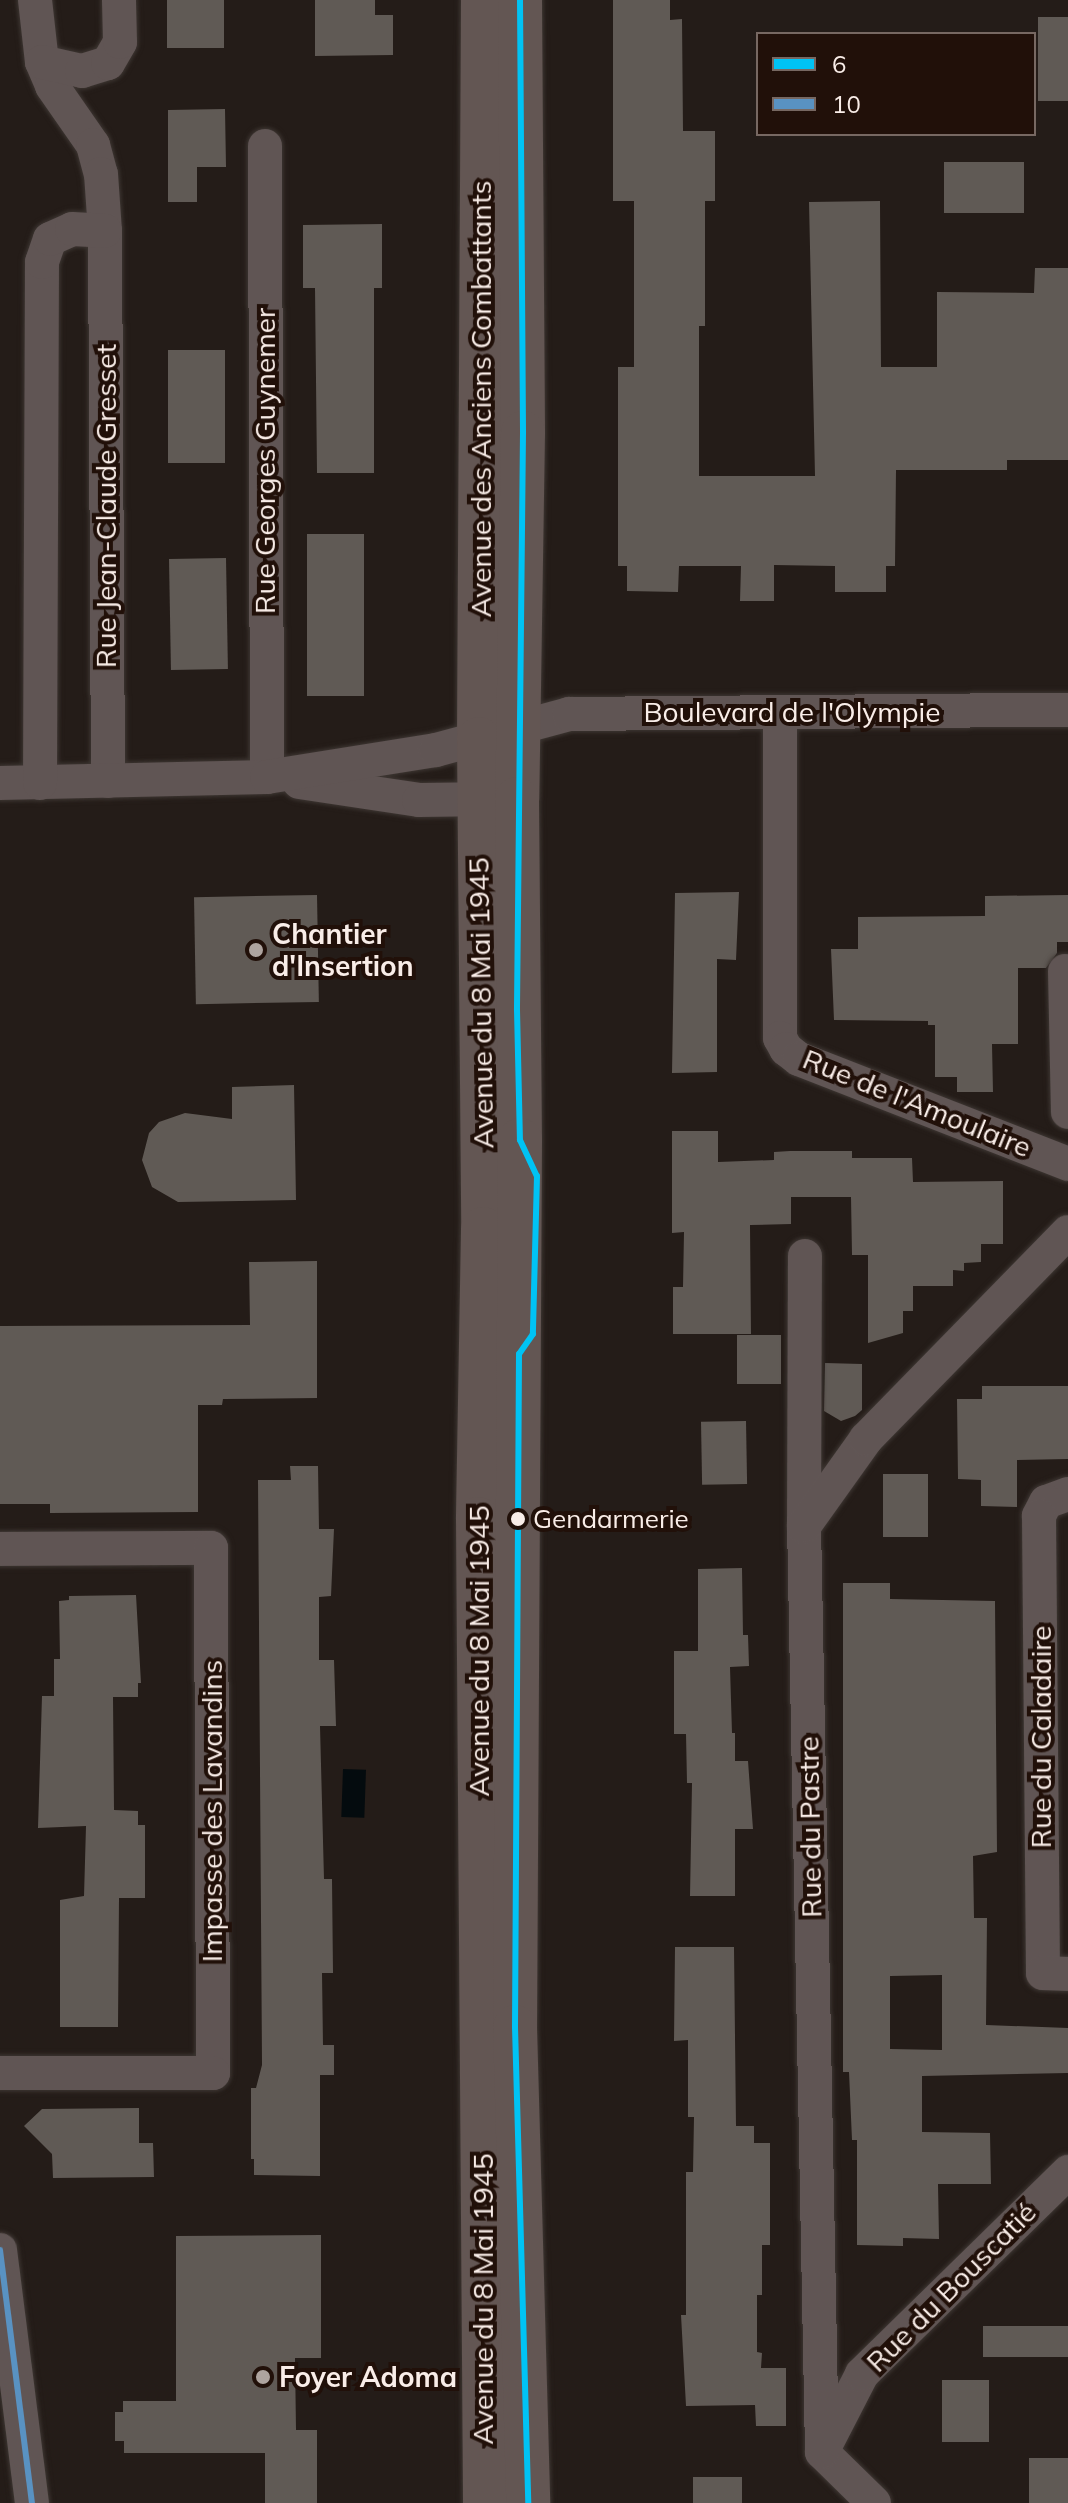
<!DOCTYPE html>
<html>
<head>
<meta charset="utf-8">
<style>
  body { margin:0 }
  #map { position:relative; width:1068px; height:2503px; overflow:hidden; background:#241c18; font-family:Mulish,sans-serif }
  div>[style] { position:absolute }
  .water>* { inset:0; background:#040b0e; transform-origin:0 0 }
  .building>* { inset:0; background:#605a55; transform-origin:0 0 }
  .roads { filter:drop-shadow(0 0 2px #3d3632) drop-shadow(0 0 2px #3d3632) }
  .minor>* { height:34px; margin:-17px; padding:0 17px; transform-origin:17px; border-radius:17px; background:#605554 }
  .major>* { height:44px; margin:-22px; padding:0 22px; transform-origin:22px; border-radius:22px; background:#635653 }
  .bus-1>* { height:6px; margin:-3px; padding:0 3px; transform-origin:3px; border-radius:3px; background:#00c3f4 }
  .bus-2>* { height:6px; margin:-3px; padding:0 3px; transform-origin:3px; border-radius:3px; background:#5992c2 }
  .dots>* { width:22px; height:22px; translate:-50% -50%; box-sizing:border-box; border:4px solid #211009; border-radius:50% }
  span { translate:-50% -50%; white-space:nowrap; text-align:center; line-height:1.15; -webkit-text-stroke:8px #211009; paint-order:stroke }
  .bus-label { font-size:26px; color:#f9ede8 }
  .left { translate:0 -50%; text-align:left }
  .street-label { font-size:28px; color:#f9ede8 }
  .poi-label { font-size:28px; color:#f9ede8; font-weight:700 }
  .legend { position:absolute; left:756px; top:32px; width:280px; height:104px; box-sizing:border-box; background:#211009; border:2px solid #776862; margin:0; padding:10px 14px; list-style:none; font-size:24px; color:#f9ede8 }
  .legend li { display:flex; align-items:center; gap:16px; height:40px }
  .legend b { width:40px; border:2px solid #776862 }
</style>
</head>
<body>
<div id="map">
  <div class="water">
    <i style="left:343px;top:1769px;width:23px;height:48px;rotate:2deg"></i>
  </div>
  <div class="building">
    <i style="left:167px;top:0;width:57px;height:48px"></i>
    <i style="clip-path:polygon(315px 0,375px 0,375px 15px,393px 15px,393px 55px,315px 56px)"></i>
    <i style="clip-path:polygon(613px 0,670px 0,670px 20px,682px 19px,683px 131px,715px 131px,715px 201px,705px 201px,705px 326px,699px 326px,699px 476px,815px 476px,809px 202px,880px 201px,881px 367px,937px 367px,937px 292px,1034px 293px,1035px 268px,1068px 268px,1068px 460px,1007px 460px,1007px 470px,896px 470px,895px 566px,886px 566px,886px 592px,835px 592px,835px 566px,774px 565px,774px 601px,740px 601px,741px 566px,679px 566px,678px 592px,627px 591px,627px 566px,618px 566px,618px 367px,634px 367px,634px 201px,613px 201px)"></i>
    <i style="left:1038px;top:17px;width:30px;height:84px"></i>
    <i style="clip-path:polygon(225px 109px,226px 167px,197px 167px,197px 202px,168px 202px,168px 110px)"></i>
    <i style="left:1024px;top:162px;width:51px;height:80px;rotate:90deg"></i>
    <i style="clip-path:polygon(382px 224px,382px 288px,374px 288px,374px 473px,317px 473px,315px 288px,303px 288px,303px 225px)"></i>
    <i style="left:168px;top:350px;width:57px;height:113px"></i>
    <i style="left:364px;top:534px;width:162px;height:57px;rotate:90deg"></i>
    <i style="left:226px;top:558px;width:111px;height:57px;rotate:89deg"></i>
    <i style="clip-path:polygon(739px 892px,736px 960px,717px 959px,717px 1072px,672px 1073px,675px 893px)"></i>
    <i style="left:317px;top:895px;width:107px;height:123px;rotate:89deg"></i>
    <i style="clip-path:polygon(1068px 895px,1068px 942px,1057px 942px,1057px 953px,1046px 968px,1018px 968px,1018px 1044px,992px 1044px,993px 1092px,957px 1092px,957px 1077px,935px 1077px,935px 1025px,928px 1025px,928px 1021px,834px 1020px,831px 949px,858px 949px,858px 917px,985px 916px,985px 896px)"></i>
    <i style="clip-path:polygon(294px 1085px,296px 1200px,178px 1202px,152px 1187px,142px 1160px,149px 1133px,159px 1122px,185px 1113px,232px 1119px,232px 1087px)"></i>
    <i style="clip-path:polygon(672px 1131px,718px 1131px,718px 1162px,774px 1160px,774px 1152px,790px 1151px,852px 1151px,852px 1158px,912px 1158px,913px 1182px,1003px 1181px,1003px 1244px,981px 1244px,981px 1262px,964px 1263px,964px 1271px,953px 1270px,953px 1286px,913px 1286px,913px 1311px,903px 1311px,903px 1333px,868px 1343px,868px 1255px,852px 1255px,851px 1197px,791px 1197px,791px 1224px,750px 1225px,751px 1334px,673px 1334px,673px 1287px,683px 1287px,684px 1232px,672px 1233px)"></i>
    <i style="clip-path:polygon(317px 1261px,317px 1398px,223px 1399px,222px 1405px,198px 1405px,198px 1512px,50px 1513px,50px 1504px,0 1504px,0 1326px,250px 1325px,249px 1262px)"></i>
    <i style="left:737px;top:1335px;width:44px;height:49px"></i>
    <i style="clip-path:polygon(825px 1363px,862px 1364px,862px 1410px,855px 1416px,841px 1421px,824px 1411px)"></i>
    <i style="clip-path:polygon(982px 1386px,1068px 1386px,1068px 1459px,1017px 1460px,1017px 1507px,981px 1506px,981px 1480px,958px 1479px,957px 1399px,982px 1399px)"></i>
    <i style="left:746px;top:1421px;width:63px;height:45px;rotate:89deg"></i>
    <i style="clip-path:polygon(290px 1466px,318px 1466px,319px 1529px,334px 1529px,331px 1596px,319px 1597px,319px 1660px,334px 1660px,336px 1726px,320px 1726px,324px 1879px,332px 1879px,333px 1973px,322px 1973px,323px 2045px,334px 2045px,334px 2075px,320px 2075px,320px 2176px,254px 2175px,254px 2159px,251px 2159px,251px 2088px,256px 2088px,262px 2065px,258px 1480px,291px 1480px)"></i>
    <i style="left:883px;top:1474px;width:45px;height:63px"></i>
    <i style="clip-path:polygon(742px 1568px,743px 1635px,748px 1635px,749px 1666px,730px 1667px,732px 1733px,735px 1733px,735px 1761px,748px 1761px,753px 1829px,735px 1829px,735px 1896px,690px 1896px,692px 1783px,687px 1783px,686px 1734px,674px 1734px,674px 1651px,698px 1651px,698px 1569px)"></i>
    <i style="clip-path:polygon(evenodd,843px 1583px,890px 1583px,890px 1599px,995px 1601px,997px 1852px,973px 1856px,974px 1918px,987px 1918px,986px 2025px,1068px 2028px,1068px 2073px,922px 2076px,922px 2132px,990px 2133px,991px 2184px,938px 2184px,939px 2239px,903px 2238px,903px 2246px,857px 2245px,857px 2140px,852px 2140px,849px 2072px,843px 2072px,843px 1583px,942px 1975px,942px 2050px,890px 2049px,890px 1976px,942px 1975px)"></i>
    <i style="clip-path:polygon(136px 1595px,141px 1683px,138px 1683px,138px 1697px,113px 1697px,114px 1810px,138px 1811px,138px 1825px,145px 1825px,145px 1898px,119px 1898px,118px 2027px,60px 2027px,60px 1900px,84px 1896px,86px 1826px,38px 1828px,42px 1696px,54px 1696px,54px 1659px,60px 1659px,59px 1601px,69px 1600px,69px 1596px)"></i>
    <i style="clip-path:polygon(675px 1947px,734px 1947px,736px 2126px,754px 2126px,754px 2143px,770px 2143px,770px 2245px,762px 2245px,762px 2295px,757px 2295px,757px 2352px,762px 2353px,761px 2368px,786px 2368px,786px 2426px,756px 2426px,755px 2405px,686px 2406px,681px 2315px,686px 2315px,686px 2172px,693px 2172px,694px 2117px,688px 2117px,688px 2040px,674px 2041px)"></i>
    <i style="clip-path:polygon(139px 2108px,139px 2143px,153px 2143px,154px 2177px,53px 2178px,52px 2154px,24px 2126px,42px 2109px)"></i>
    <i style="clip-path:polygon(321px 2235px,321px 2358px,295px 2358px,296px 2430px,317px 2430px,317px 2503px,265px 2503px,265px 2453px,124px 2453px,124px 2441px,115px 2441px,115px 2412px,123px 2412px,123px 2401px,176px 2401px,176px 2236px)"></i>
    <i style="left:1068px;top:2326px;width:31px;height:85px;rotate:90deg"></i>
    <i style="left:942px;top:2380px;width:47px;height:62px"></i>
    <i style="left:1029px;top:2458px;width:39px;height:45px"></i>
    <i style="left:693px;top:2477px;width:49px;height:26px"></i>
  </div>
  <div class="roads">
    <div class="minor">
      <i style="left:35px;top:0;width:62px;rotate:83.6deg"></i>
      <i style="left:42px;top:62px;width:26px;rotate:67deg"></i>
      <i style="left:52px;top:86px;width:72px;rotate:55.2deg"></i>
      <i style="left:93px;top:145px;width:30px;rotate:75deg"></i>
      <i style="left:101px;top:174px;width:57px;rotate:86deg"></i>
      <i style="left:105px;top:231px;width:550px;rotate:89.69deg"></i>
      <i style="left:42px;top:62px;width:41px;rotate:12.7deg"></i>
      <i style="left:82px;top:71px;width:27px;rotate:-17deg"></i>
      <i style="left:108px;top:63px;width:24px;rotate:-60deg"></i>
      <i style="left:120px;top:42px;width:42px;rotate:-91.4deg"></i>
      <i style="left:265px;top:146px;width:631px;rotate:89.82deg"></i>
      <i style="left:780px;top:712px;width:326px;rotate:90deg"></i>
      <i style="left:780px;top:1038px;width:13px;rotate:61deg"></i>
      <i style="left:786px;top:1049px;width:16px;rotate:38deg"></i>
      <i style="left:799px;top:1059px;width:289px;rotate:21.3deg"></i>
      <i style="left:299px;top:782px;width:121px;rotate:8.5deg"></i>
      <i style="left:419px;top:800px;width:86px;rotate:-0.7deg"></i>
      <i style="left:0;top:783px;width:267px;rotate:-1.3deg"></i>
      <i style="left:267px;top:777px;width:171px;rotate:-9.1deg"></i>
      <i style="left:436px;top:750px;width:138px;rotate:-15.1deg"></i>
      <i style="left:569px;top:714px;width:499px;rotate:-0.5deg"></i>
      <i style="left:40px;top:783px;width:521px;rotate:-89.78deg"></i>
      <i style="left:42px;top:262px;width:24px;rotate:-71deg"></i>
      <i style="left:50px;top:239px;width:24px;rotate:-24deg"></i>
      <i style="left:72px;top:229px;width:33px;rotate:3deg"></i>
      <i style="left:1065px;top:971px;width:141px;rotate:88.8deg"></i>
      <i style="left:1068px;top:1494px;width:23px;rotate:160deg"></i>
      <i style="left:1046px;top:1502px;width:16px;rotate:117deg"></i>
      <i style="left:1039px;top:1516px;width:457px;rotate:89.5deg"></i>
      <i style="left:1043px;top:1973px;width:25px;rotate:2deg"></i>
      <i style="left:804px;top:1526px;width:270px;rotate:-89.8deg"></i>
      <i style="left:0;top:1549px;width:211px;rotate:-0.3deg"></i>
      <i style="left:211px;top:1548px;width:525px;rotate:89.78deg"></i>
      <i style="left:213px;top:2073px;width:213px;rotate:180deg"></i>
      <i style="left:0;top:2250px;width:255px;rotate:82.8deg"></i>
      <i style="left:824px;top:2448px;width:83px;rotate:-62.8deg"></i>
      <i style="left:862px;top:2374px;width:289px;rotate:-44.4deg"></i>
      <i style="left:874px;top:2503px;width:73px;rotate:-135.6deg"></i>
      <i style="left:822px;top:2452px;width:926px;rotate:-91.11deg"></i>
      <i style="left:804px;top:1526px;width:107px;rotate:-54.5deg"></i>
      <i style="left:866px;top:1439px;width:289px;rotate:-45.7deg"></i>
    </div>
    <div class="major">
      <i style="left:483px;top:0;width:739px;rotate:90.31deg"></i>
      <i style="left:479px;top:739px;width:490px;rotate:89.5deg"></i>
      <i style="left:483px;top:1229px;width:290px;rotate:91deg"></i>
      <i style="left:478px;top:1519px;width:984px;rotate:89.59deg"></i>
      <i style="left:520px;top:0;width:433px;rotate:89.6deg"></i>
      <i style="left:523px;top:433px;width:366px;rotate:90.9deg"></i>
      <i style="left:517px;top:799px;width:341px;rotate:89.5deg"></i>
      <i style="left:520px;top:1140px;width:887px;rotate:90.32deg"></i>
      <i style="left:515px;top:2027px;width:476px;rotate:88.4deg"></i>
    </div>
  </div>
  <div class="bus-1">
    <i style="left:520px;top:0;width:433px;rotate:89.6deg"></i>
    <i style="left:523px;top:433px;width:577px;rotate:90.6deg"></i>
    <i style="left:517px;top:1010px;width:130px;rotate:88.7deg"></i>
    <i style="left:520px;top:1140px;width:40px;rotate:65deg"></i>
    <i style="left:537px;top:1176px;width:158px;rotate:91.5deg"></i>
    <i style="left:533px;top:1334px;width:24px;rotate:125deg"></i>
    <i style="left:519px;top:1354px;width:673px;rotate:90.34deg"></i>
    <i style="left:515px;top:2027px;width:476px;rotate:88.4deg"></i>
  </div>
  <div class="bus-2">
    <i style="left:0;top:2250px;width:255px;rotate:82.8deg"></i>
  </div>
  <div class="dots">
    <i style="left:256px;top:950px;background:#aea49f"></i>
    <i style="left:518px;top:1519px;background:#f9ede8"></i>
    <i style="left:263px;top:2377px;background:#aea49f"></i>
  </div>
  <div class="bus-label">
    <span class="left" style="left:533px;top:1519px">Gendarmerie</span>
  </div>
  <div class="street-label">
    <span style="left:481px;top:399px;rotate:-90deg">Avenue des Anciens Combattants</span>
    <span style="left:265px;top:461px;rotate:-90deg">Rue Georges Guynemer</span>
    <span style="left:106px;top:506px;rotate:-90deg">Rue Jean-Claude Gresset</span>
    <span style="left:792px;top:712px">Boulevard de l'Olympie</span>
    <span style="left:481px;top:1003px;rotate:-91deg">Avenue du 8 Mai 1945</span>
    <span style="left:917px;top:1103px;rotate:22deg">Rue de l'Amoulaire</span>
    <span style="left:479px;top:1651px;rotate:-90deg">Avenue du 8 Mai 1945</span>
    <span style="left:1041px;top:1737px;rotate:-90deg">Rue du Caladaire</span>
    <span style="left:212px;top:1811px;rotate:-90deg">Impasse des Lavandins</span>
    <span style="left:810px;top:1827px;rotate:-91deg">Rue du Pastre</span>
    <span style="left:951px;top:2287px;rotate:-45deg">Rue du Bouscatié</span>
    <span style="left:483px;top:2299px;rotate:-90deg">Avenue du 8 Mai 1945</span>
  </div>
  <div class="poi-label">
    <span class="left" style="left:272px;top:950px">Chantier<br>d'Insertion</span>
    <span class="left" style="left:279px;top:2377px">Foyer Adoma</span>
  </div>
  <ul class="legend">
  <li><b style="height:10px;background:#00c3f4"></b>6</li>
  <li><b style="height:10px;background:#5992c2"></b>10</li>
  </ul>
</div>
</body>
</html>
